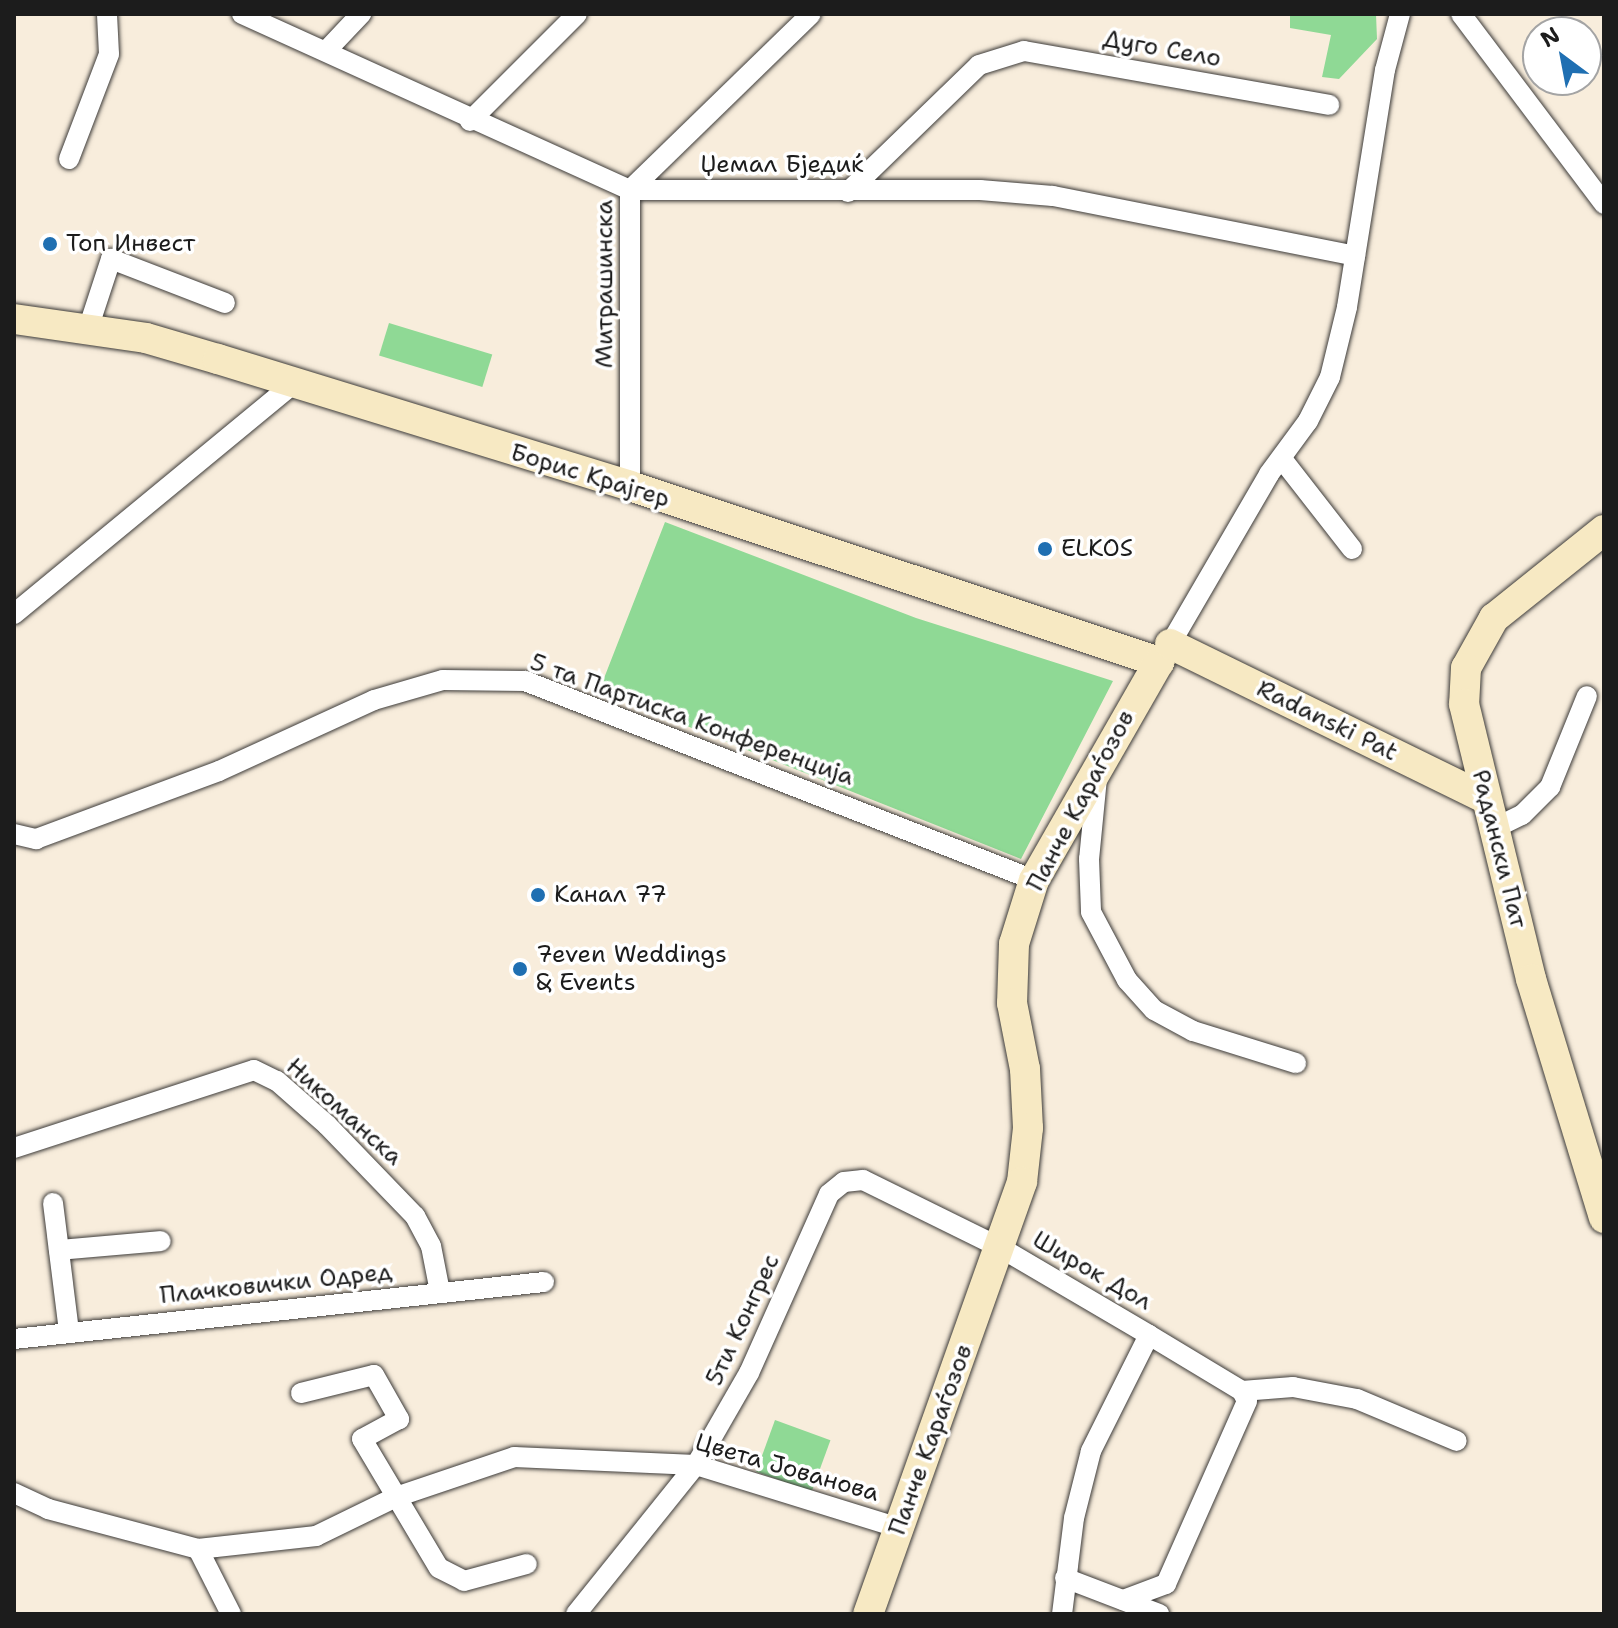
<!DOCTYPE html>
<html>
<head>
<meta charset="utf-8">
<style>
  body { margin:0 }
  #map { position:relative; width:1618px; height:1628px; overflow:hidden; background:#f8eddc; font-family:"Shantell Sans",sans-serif }
  div>[style] { position:absolute }
  .green>* { inset:0; background:#8fd995; transform-origin:0 0 }
  .roads { filter:drop-shadow(0 0 2px #3d3b39) drop-shadow(0 0 2px #3d3b39) }
  .street>* { height:20px; margin:-10px; padding:0 10px; transform-origin:10px; border-radius:10px; background:#fff }
  .secondary>* { height:30px; margin:-15px; padding:0 15px; transform-origin:15px; border-radius:15px; background:#f7e9c3 }
  .dots>* { width:22px; height:22px; translate:-50% -50%; box-sizing:border-box; border:4px solid #fff; border-radius:50% }
  span { translate:-50% -50%; white-space:nowrap; text-align:center; line-height:1.15; -webkit-text-stroke:7px #fff; paint-order:stroke }
  .street-label { font-size:24px; color:#1c1c1c }
  .poi-label { font-size:24px; color:#1c1c1c }
  .left { translate:0 -50%; text-align:left }
  .frame { position:absolute; inset:0; border:16px solid #1c1c1c; pointer-events:none }
  .north { position:absolute; left:1522px; top:16px; width:80px; height:80px; box-sizing:border-box; background:#fff; border:2px solid #a4a4a4; border-radius:50%; rotate:328deg; font-size:22px; font-weight:700; line-height:32px; text-align:center; color:#1c1c1c }
  .north::after { content:''; display:block; margin:auto; width:28px; height:36px; background:#1f6fb2; clip-path:polygon(50% 0,100% 100%,50% 72%,0 100%) }
</style>
</head>
<body>
<div id="map">
  <div class="green">
    <i style="clip-path:polygon(1290px 14px,1376px 14px,1377px 39px,1339px 79px,1322px 77px,1331px 35px,1290px 28px)"></i>
    <i style="left:389px;top:323px;width:108px;height:34px;rotate:17deg"></i>
    <i style="clip-path:polygon(665px 522px,916px 618px,1113px 681px,1021px 859px,599px 691px)"></i>
    <i style="left:775px;top:1420px;width:59px;height:55px;rotate:20deg"></i>
  </div>
  <div class="roads">
    <div class="street">
      <i style="left:242px;top:14px;width:426px;rotate:24.4deg"></i>
      <i style="left:630px;top:190px;width:350px"></i>
      <i style="left:980px;top:190px;width:73px;rotate:4.7deg"></i>
      <i style="left:1053px;top:196px;width:308px;rotate:11.2deg"></i>
      <i style="left:1461px;top:14px;width:238px;rotate:53deg"></i>
      <i style="left:327px;top:50px;width:50px;rotate:-46.6deg"></i>
      <i style="left:470px;top:121px;width:151px;rotate:-45deg"></i>
      <i style="left:69px;top:159px;width:112px;rotate:-69.1deg"></i>
      <i style="left:109px;top:54px;width:40px;rotate:-92.9deg"></i>
      <i style="left:848px;top:192px;width:182px;rotate:-44.1deg"></i>
      <i style="left:979px;top:65px;width:47px;rotate:-17.3deg"></i>
      <i style="left:1024px;top:51px;width:310px;rotate:10deg"></i>
      <i style="left:88px;top:329px;width:74px;rotate:-71.8deg"></i>
      <i style="left:111px;top:259px;width:122px;rotate:21.1deg"></i>
      <i style="left:1282px;top:459px;width:114px;rotate:52.1deg"></i>
      <i style="left:630px;top:486px;width:296px;rotate:-90deg"></i>
      <i style="left:630px;top:190px;width:252px;rotate:-44.2deg"></i>
      <i style="left:14px;top:614px;width:360px;rotate:-39.5deg"></i>
      <i style="left:1165px;top:653px;width:207px;rotate:-59.8deg"></i>
      <i style="left:1269px;top:474px;width:66px;rotate:-53.7deg"></i>
      <i style="left:1308px;top:421px;width:49px;rotate:-63.4deg"></i>
      <i style="left:1330px;top:377px;width:72px;rotate:-76.3deg"></i>
      <i style="left:1347px;top:307px;width:240px;rotate:-80.9deg"></i>
      <i style="left:1385px;top:70px;width:58px;rotate:-75deg"></i>
      <i style="left:1097px;top:778px;width:81px;rotate:95.6deg"></i>
      <i style="left:1089px;top:859px;width:53px;rotate:87.8deg"></i>
      <i style="left:1091px;top:912px;width:77px;rotate:62.1deg"></i>
      <i style="left:1127px;top:980px;width:40px;rotate:48deg"></i>
      <i style="left:1154px;top:1010px;width:44px;rotate:28.3deg"></i>
      <i style="left:1193px;top:1031px;width:108px;rotate:17.3deg"></i>
      <i style="left:1495px;top:828px;width:30px;rotate:-26deg"></i>
      <i style="left:1522px;top:815px;width:40px;rotate:-45deg"></i>
      <i style="left:1550px;top:787px;width:98px;rotate:-67.9deg"></i>
      <i style="left:14px;top:834px;width:23px;rotate:13deg"></i>
      <i style="left:36px;top:839px;width:195px;rotate:-20.4deg"></i>
      <i style="left:219px;top:771px;width:170px;rotate:-24.6deg"></i>
      <i style="left:374px;top:700px;width:72px;rotate:-16.2deg"></i>
      <i style="left:443px;top:680px;width:82px;rotate:0.7deg"></i>
      <i style="left:525px;top:681px;width:547px;rotate:21.35deg"></i>
      <i style="left:14px;top:1148px;width:252px;rotate:-18deg"></i>
      <i style="left:254px;top:1070px;width:25px;rotate:26deg"></i>
      <i style="left:277px;top:1081px;width:67px;rotate:41.3deg"></i>
      <i style="left:327px;top:1125px;width:127px;rotate:46deg"></i>
      <i style="left:415px;top:1216px;width:34px;rotate:62deg"></i>
      <i style="left:431px;top:1246px;width:47px;rotate:78.9deg"></i>
      <i style="left:53px;top:1203px;width:130px;rotate:82.9deg"></i>
      <i style="left:59px;top:1250px;width:102px;rotate:-5deg"></i>
      <i style="left:14px;top:1339px;width:533px;rotate:-6.14deg"></i>
      <i style="left:1242px;top:1391px;width:51px;rotate:-4.5deg"></i>
      <i style="left:1293px;top:1387px;width:65px;rotate:10.6deg"></i>
      <i style="left:1357px;top:1399px;width:108px;rotate:22.8deg"></i>
      <i style="left:301px;top:1393px;width:75px;rotate:-13.9deg"></i>
      <i style="left:374px;top:1375px;width:51px;rotate:60.4deg"></i>
      <i style="left:399px;top:1419px;width:42px;rotate:151.6deg"></i>
      <i style="left:362px;top:1439px;width:150px;rotate:59.2deg"></i>
      <i style="left:439px;top:1568px;width:28px;rotate:27deg"></i>
      <i style="left:464px;top:1581px;width:65px;rotate:-15.1deg"></i>
      <i style="left:14px;top:1493px;width:38px;rotate:25deg"></i>
      <i style="left:48px;top:1509px;width:155px;rotate:14.9deg"></i>
      <i style="left:198px;top:1549px;width:119px;rotate:-6.3deg"></i>
      <i style="left:316px;top:1536px;width:89px;rotate:-26deg"></i>
      <i style="left:396px;top:1497px;width:125px;rotate:-18.7deg"></i>
      <i style="left:514px;top:1457px;width:182px;rotate:2.5deg"></i>
      <i style="left:696px;top:1465px;width:213px;rotate:17.2deg"></i>
      <i style="left:198px;top:1549px;width:73px;rotate:63.1deg"></i>
      <i style="left:1065px;top:1578px;width:101px;rotate:21deg"></i>
      <i style="left:1123px;top:1600px;width:46px;rotate:-20.4deg"></i>
      <i style="left:1166px;top:1584px;width:200px;rotate:-66.1deg"></i>
      <i style="left:1247px;top:1401px;width:11px;rotate:-117deg"></i>
      <i style="left:1242px;top:1391px;width:109px;rotate:-148.9deg"></i>
      <i style="left:576px;top:1614px;width:191px;rotate:-51.2deg"></i>
      <i style="left:696px;top:1465px;width:106px;rotate:-60.1deg"></i>
      <i style="left:749px;top:1373px;width:196px;rotate:-65.9deg"></i>
      <i style="left:829px;top:1194px;width:19px;rotate:-39deg"></i>
      <i style="left:844px;top:1182px;width:19px;rotate:-6deg"></i>
      <i style="left:863px;top:1180px;width:154px;rotate:26.2deg"></i>
      <i style="left:1001px;top:1248px;width:172px;rotate:30.4deg"></i>
      <i style="left:1149px;top:1335px;width:130px;rotate:116.6deg"></i>
      <i style="left:1091px;top:1451px;width:69px;rotate:104.2deg"></i>
      <i style="left:1074px;top:1518px;width:97px;rotate:97.1deg"></i>
    </div>
    <div class="secondary">
      <i style="left:14px;top:319px;width:133px;rotate:8.2deg"></i>
      <i style="left:146px;top:338px;width:75px;rotate:16.3deg"></i>
      <i style="left:218px;top:359px;width:431px;rotate:17.1deg"></i>
      <i style="left:630px;top:486px;width:558px;rotate:18.4deg"></i>
      <i style="left:1159px;top:662px;width:251px;rotate:119.8deg"></i>
      <i style="left:1034px;top:880px;width:67px;rotate:107.4deg"></i>
      <i style="left:1014px;top:944px;width:59px;rotate:91.9deg"></i>
      <i style="left:1012px;top:1003px;width:67px;rotate:78.9deg"></i>
      <i style="left:1025px;top:1069px;width:59px;rotate:87.1deg"></i>
      <i style="left:1028px;top:1128px;width:54px;rotate:96.3deg"></i>
      <i style="left:1022px;top:1182px;width:459px;rotate:109.6deg"></i>
      <i style="left:1604px;top:530px;width:141px;rotate:141.3deg"></i>
      <i style="left:1494px;top:618px;width:57px;rotate:119.2deg"></i>
      <i style="left:1466px;top:668px;width:36px;rotate:93deg"></i>
      <i style="left:1464px;top:704px;width:283px;rotate:76.3deg"></i>
      <i style="left:1531px;top:979px;width:250px;rotate:73deg"></i>
      <i style="left:1170px;top:644px;width:350px;rotate:26.1deg"></i>
    </div>
  </div>
  <div class="dots">
    <i style="left:50px;top:244px;background:#1f6fb2"></i>
    <i style="left:1045px;top:549px;background:#1f6fb2"></i>
    <i style="left:538px;top:895px;background:#1f6fb2"></i>
    <i style="left:520px;top:969px;background:#1f6fb2"></i>
  </div>
  <div class="street-label">
    <span style="left:1162px;top:49px;rotate:10deg">Дуго Село</span>
    <span style="left:782px;top:165px">Џемал Бједиќ</span>
    <span style="left:605px;top:284px;rotate:-90deg">Митрашинска</span>
    <span style="left:590px;top:476px;rotate:17deg">Борис Крајгер</span>
    <span style="left:692px;top:720px;rotate:20deg">5 та Партиска Конференција</span>
    <span style="left:1327px;top:721px;rotate:26deg">Radanski Pat</span>
    <span style="left:1081px;top:801px;rotate:-62deg">Панче Караѓозов</span>
    <span style="left:1499px;top:849px;rotate:76deg">Радански Пат</span>
    <span style="left:344px;top:1112px;rotate:42deg">Никоманска</span>
    <span style="left:1092px;top:1271px;rotate:30deg">Широк Дол</span>
    <span style="left:276px;top:1284px;rotate:-6deg">Плачковички Одред</span>
    <span style="left:743px;top:1320px;rotate:-65deg">5ти Конгрес</span>
    <span style="left:931px;top:1440px;rotate:-70deg">Панче Караѓозов</span>
    <span style="left:787px;top:1468px;rotate:16deg">Цвета Јованова</span>
  </div>
  <div class="poi-label">
    <span class="left" style="left:66px;top:244px">Топ Инвест</span>
    <span class="left" style="left:1061px;top:549px">ELKOS</span>
    <span class="left" style="left:554px;top:895px">Канал 77</span>
    <span class="left" style="left:536px;top:969px">7even Weddings<br>&amp; Events</span>
  </div>
  <div class="frame"></div>
  <div class="north">N</div>
</div>
</body>
</html>
